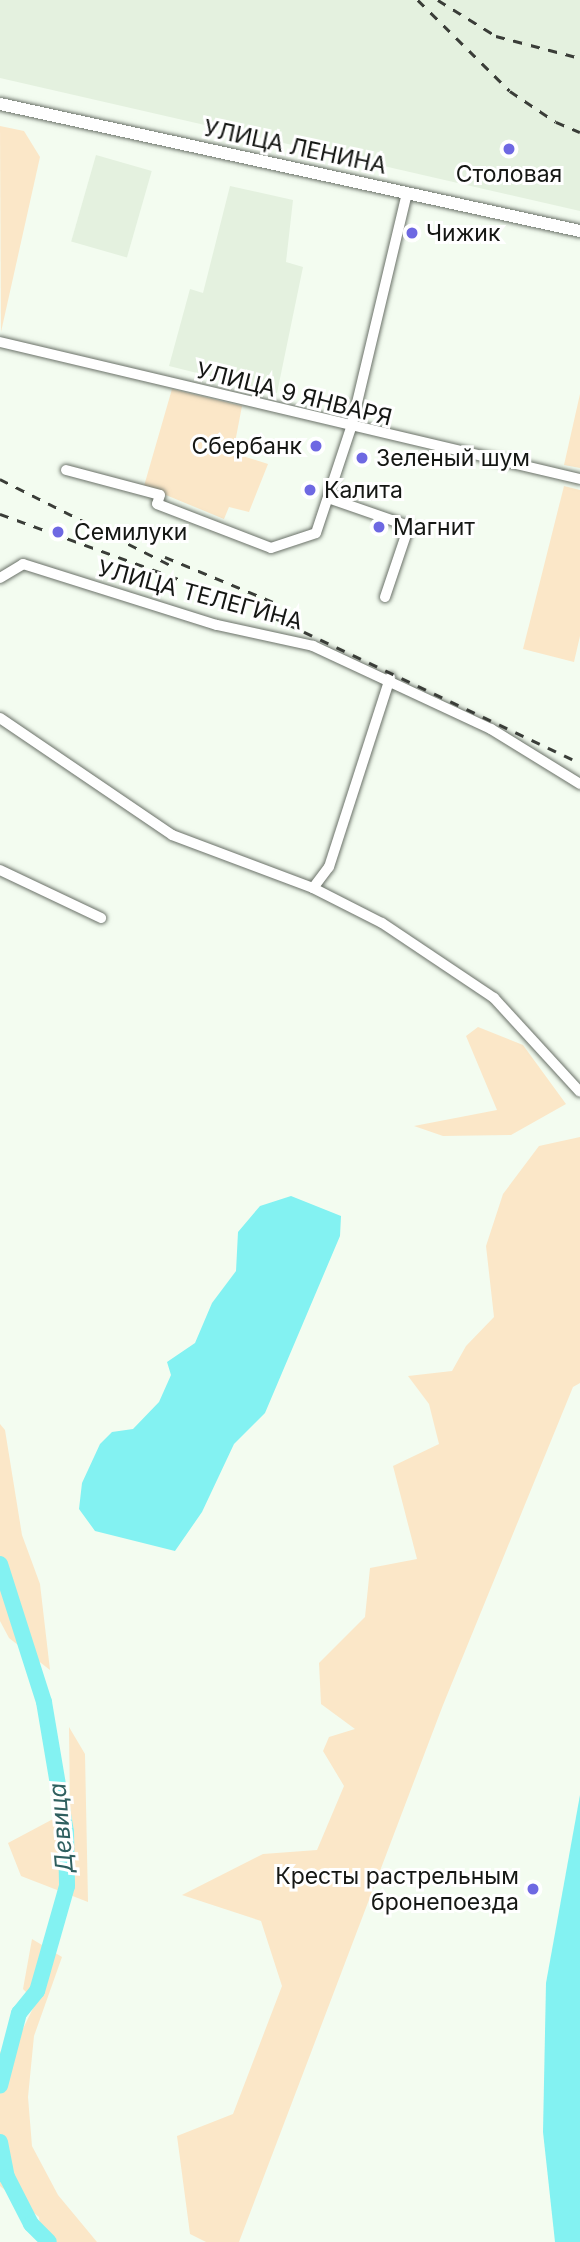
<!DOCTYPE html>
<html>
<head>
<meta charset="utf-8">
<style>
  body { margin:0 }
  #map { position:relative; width:580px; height:2242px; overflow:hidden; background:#f3fcf0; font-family:Inter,sans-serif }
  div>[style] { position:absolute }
  .built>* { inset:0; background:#e4f1df; transform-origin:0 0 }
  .green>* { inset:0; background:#fbe7c8 }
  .water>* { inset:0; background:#83f2f2 }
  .stream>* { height:2.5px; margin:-1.25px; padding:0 1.25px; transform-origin:1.25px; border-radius:1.25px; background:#83f2f2 }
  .river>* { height:16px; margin:-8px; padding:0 8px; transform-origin:8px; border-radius:8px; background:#83f2f2 }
  .roads { filter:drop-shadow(0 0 2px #6a7168) drop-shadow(0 0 2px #6a7168) }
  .street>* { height:10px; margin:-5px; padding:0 5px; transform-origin:5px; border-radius:5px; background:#fff }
  .secondary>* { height:12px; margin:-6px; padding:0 6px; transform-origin:6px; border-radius:6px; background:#fff }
  .rail>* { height:2.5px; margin-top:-1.25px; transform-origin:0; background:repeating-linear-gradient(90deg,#3a3d38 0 9px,transparent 0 18px) }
  .dots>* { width:19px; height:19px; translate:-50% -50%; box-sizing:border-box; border:4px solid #fff; border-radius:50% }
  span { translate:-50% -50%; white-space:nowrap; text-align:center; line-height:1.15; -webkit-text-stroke:6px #fff; paint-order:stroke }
  .street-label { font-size:23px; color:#151714 }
  .poi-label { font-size:23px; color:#151714 }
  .left { translate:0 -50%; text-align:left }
  .right { translate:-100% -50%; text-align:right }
  .water-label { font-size:24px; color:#2f5f5f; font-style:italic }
</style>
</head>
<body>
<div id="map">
  <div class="built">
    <i style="clip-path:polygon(0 0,580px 0,580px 211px,0 78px)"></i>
    <i style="left:96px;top:155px;width:58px;height:90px;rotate:16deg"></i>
    <i style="clip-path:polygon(230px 186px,293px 200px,286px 262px,303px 267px,277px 393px,169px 366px,190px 289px,203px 293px)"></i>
  </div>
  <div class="green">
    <i style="clip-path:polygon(0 126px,24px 131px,40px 157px,1px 332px)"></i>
    <i style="clip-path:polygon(172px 389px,242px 406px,233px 453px,268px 464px,249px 512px,229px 507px,224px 519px,144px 486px)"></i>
    <i style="clip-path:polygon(580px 394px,580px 468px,564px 465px)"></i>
    <i style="clip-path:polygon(564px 486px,580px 490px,580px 636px,574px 662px,523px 649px)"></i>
    <i style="clip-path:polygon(478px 1027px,523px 1045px,566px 1104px,511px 1135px,443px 1136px,414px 1126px,497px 1110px,466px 1036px)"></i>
    <i style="clip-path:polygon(580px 1137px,580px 1383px,573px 1387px,443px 1705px,239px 2242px,206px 2242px,190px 2234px,177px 2136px,233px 2114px,282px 1986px,261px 1921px,182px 1895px,263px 1854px,317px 1850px,344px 1786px,323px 1751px,329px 1737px,355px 1729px,321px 1704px,319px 1663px,365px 1617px,370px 1568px,417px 1559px,393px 1466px,439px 1444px,429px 1404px,408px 1376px,452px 1371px,466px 1346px,494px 1317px,486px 1246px,503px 1194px,539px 1146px)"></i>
    <i style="clip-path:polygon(0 1424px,5px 1430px,22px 1535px,40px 1584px,50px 1670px,9px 1638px,0 1621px)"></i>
    <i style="clip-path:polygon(69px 1727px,85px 1754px,88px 1902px,21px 1876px,8px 1843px,70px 1810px)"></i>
    <i style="clip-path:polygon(32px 1939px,62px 1957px,34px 2036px,28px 2097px,32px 2146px,58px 2195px,97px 2242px,41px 2242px,39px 2217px,0 2186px,0 2052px,18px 2039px,36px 2002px,23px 1989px)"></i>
  </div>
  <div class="water">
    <i style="clip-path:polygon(291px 1196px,341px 1216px,340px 1236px,265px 1413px,234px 1444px,202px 1512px,175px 1551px,95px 1531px,79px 1509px,82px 1483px,100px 1444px,112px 1432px,133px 1429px,159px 1402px,171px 1375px,167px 1362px,195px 1343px,212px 1303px,236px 1271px,238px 1232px,260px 1206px)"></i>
    <i style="clip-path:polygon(580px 1795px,580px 2242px,555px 2242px,543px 2132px,546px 1983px)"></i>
  </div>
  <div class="stream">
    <i style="left:0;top:2055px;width:7px;rotate:-16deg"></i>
  </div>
  <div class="river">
    <i style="left:0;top:1564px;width:145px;rotate:72.3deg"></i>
    <i style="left:44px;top:1702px;width:132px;rotate:80.4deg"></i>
    <i style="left:66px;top:1832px;width:54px;rotate:88.9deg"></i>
    <i style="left:67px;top:1886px;width:109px;rotate:105.9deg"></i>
    <i style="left:37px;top:1991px;width:28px;rotate:129deg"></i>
    <i style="left:19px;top:2013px;width:75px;rotate:104.6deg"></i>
    <i style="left:0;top:2142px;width:36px;rotate:79deg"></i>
    <i style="left:7px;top:2177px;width:53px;rotate:62.9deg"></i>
    <i style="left:31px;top:2224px;width:25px;rotate:45deg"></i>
  </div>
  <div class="roads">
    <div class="street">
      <i style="left:0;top:342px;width:596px;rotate:13.29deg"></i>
      <i style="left:66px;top:470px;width:97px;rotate:14.9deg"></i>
      <i style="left:160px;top:495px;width:9px;rotate:108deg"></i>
      <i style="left:157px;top:504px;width:122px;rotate:21.1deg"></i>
      <i style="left:271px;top:548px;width:47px;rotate:-18.4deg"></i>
      <i style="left:316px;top:533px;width:111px;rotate:-71.6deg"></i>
      <i style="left:351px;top:428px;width:242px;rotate:-76.6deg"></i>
      <i style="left:331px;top:499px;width:83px;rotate:19.1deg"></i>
      <i style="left:409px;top:526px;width:75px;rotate:108.7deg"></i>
      <i style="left:0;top:578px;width:27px;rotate:-31deg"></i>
      <i style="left:23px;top:564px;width:203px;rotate:17.5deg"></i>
      <i style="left:217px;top:625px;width:98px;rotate:12.3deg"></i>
      <i style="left:313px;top:646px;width:196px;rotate:25deg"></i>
      <i style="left:491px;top:729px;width:105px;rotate:31.7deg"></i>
      <i style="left:0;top:718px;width:208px;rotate:34.2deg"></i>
      <i style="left:172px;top:835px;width:151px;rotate:20.6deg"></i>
      <i style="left:313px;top:888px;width:77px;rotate:26.9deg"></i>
      <i style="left:382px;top:923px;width:135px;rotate:33.8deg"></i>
      <i style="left:494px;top:998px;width:127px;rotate:47.5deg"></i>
      <i style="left:0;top:870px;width:112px;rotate:25.4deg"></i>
      <i style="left:313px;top:888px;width:26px;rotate:-53deg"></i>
      <i style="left:329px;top:867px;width:199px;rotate:-72.1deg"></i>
    </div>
    <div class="secondary">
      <i style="left:0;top:104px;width:594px;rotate:12.35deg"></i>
    </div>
  </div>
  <div class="rail">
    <i style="left:418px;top:0;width:129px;rotate:44.7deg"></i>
    <i style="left:510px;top:91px;width:55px;rotate:34deg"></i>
    <i style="left:556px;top:122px;width:26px;rotate:23deg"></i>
    <i style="left:438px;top:0;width:68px;rotate:31.8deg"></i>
    <i style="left:496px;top:36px;width:87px;rotate:14.7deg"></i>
    <i style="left:0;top:479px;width:193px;rotate:26.8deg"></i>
    <i style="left:0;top:514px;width:254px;rotate:20deg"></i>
    <i style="left:239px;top:601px;width:378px;rotate:25.4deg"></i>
    <i style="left:165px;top:557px;width:117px;rotate:22.6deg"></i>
  </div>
  <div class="dots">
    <i style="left:509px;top:149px;background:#6e68e2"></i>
    <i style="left:412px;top:233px;background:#6e68e2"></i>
    <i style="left:316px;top:446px;background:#6e68e2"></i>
    <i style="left:362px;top:458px;background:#6e68e2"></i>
    <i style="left:310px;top:490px;background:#6e68e2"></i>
    <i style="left:379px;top:527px;background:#6e68e2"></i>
    <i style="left:58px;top:532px;background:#6e68e2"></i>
    <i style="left:533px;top:1889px;background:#6e68e2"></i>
  </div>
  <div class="street-label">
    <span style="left:295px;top:147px;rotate:12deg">УЛИЦА ЛЕНИНА</span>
    <span style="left:294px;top:394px;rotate:14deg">УЛИЦА 9 ЯНВАРЯ</span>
    <span style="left:200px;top:595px;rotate:15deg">УЛИЦА ТЕЛЕГИНА</span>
  </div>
  <div class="poi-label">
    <span style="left:509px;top:174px">Столовая</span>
    <span class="left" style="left:426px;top:233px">Чижик</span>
    <span class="right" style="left:302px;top:446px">Сбербанк</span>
    <span class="left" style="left:376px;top:458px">Зеленый шум</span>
    <span class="left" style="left:324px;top:490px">Калита</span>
    <span class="left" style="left:393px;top:527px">Магнит</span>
    <span class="left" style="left:74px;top:532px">Семилуки</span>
    <span class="right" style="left:519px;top:1889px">Кресты растрельным<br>бронепоезда</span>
  </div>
  <div class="water-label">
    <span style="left:61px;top:1828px;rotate:-95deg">Девица</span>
  </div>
</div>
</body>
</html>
